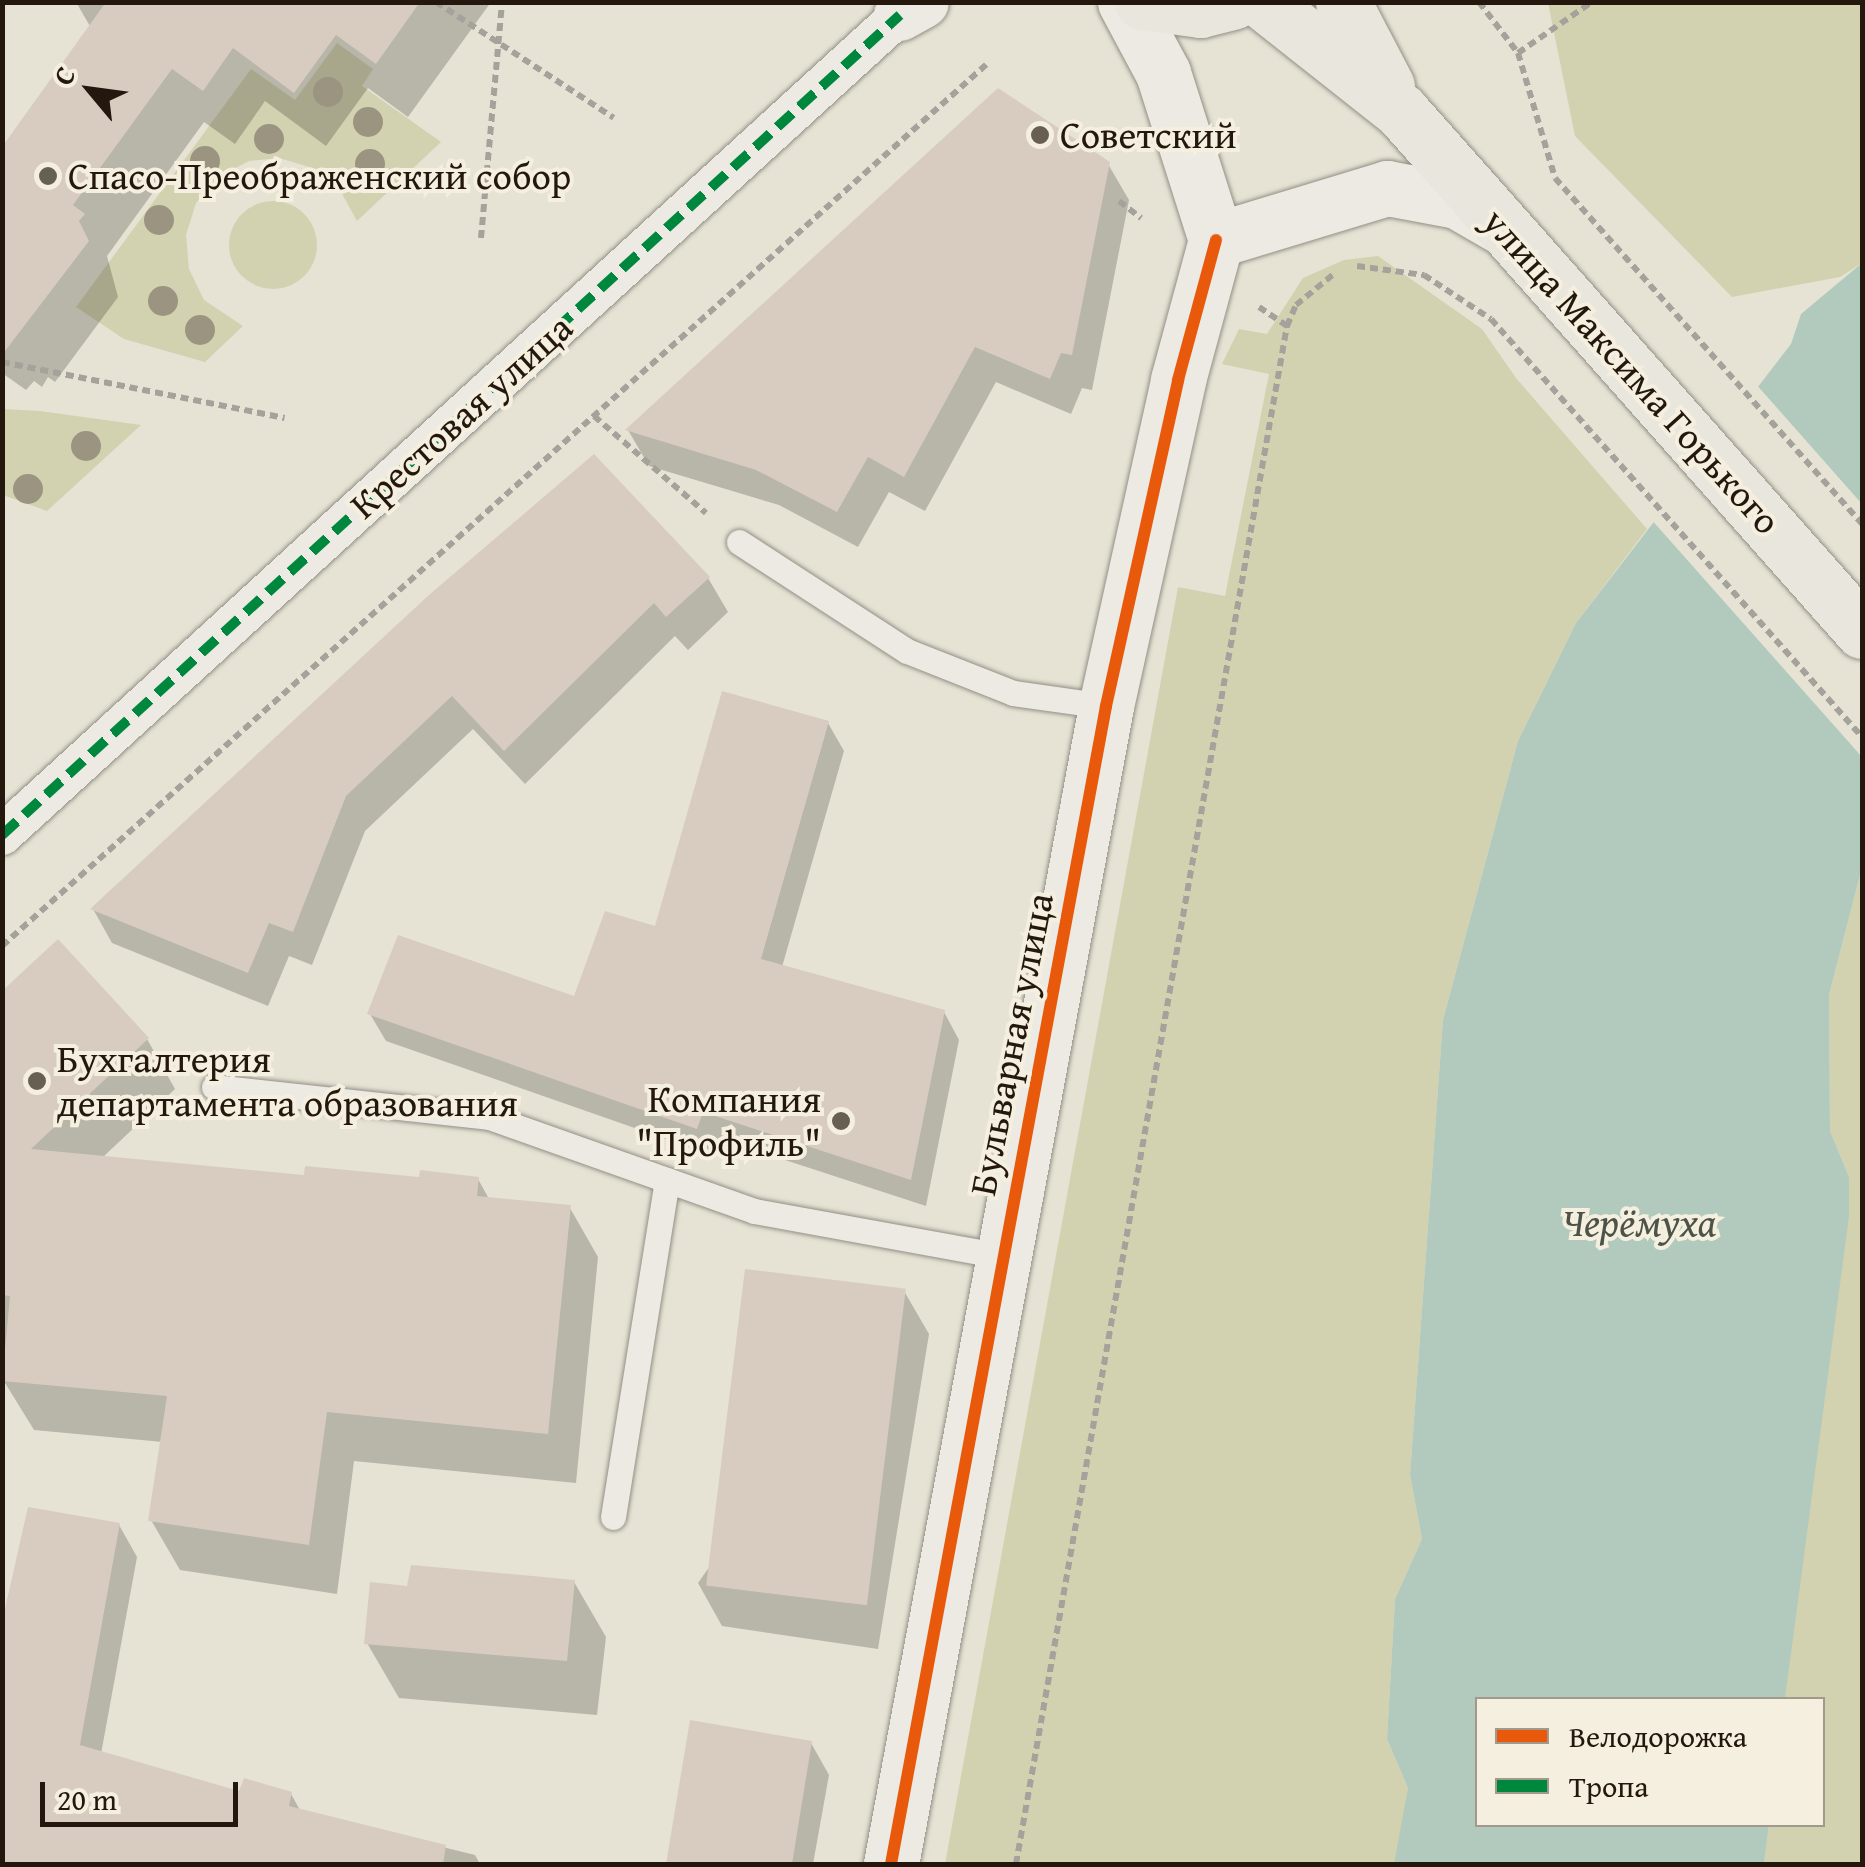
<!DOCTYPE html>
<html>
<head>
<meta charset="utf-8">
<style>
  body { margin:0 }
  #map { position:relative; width:1865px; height:1867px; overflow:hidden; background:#e6e3d4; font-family:"Gentium Book Plus",serif }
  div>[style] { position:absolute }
  .green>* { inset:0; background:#d2d1b0 }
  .round { border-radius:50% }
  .water>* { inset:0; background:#b1cabd }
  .pier>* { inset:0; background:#e6e3d4 }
  .shadow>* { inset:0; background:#0003 }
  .building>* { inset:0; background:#d7ccbf; transform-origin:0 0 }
  .path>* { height:6px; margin-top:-3px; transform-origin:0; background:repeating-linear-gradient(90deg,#a5a29c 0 8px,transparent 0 13px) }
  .roads { filter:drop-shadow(0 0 2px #928f86) drop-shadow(0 0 2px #928f86) }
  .service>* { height:25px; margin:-12.5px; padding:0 12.5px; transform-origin:12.5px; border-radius:12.5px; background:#eceae2 }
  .pedestrian>* { height:40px; margin:-20px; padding:0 20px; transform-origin:20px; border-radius:20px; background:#eceae2 }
  .minor>* { height:52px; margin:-26px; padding:0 26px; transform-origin:26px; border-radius:26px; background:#eceae2 }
  .tertiary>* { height:55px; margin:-27.5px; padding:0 27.5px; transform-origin:27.5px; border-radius:27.5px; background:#eceae2 }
  .primary>* { height:55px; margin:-27.5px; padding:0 27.5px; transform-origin:27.5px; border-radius:27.5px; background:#e9e6de }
  .quiet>* { height:10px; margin-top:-5px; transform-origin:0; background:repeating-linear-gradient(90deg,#00873e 0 20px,transparent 0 30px) }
  .cycleway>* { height:12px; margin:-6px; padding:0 6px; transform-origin:6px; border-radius:6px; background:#e8590c }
  .trees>* { width:30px; height:30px; margin:-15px; border-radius:50%; background:#9a9480 }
  .dots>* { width:28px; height:28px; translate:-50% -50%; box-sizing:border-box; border:5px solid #f4efde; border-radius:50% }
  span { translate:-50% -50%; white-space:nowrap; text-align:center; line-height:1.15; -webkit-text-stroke:8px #f4efde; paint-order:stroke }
  .poi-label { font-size:38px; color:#24180e }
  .left { translate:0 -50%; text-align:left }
  .right { translate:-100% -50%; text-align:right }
  .street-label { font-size:38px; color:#24180e }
  .water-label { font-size:40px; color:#4d5348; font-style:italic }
  .frame { position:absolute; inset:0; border:5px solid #24180e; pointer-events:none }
  .legend { position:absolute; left:1475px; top:1697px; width:350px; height:130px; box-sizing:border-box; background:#f4efde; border:2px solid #a1998b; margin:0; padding:12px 18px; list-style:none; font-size:30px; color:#24180e }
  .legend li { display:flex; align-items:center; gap:20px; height:50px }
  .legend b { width:50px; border:2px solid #a1998b }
  .north { position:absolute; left:40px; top:40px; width:100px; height:100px; -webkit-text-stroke:8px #f4efde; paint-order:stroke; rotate:299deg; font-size:28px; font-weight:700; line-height:40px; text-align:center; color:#24180e }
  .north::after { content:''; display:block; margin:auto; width:35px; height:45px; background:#24180e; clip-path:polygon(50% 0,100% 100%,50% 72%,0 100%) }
  .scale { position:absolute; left:40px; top:1782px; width:198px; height:45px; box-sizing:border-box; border:5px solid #24180e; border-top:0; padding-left:12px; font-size:30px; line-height:35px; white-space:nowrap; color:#24180e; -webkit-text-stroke:8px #f4efde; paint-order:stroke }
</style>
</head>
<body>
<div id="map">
  <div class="green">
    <i style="clip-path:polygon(1548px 3px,1862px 3px,1862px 263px,1840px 277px,1732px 297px,1575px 136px)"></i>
    <i style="clip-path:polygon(337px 43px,373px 69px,362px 86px,441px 142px,357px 221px,340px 190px,316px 169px,279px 158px,249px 161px,218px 177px,196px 203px,186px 235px,189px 269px,204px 300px,243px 326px,205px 362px,124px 339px,76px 307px,251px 69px,295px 100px)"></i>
    <i class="round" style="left:229px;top:201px;width:88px;height:88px"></i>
    <i style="clip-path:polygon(1378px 256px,1482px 329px,1516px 378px,1647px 529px,1576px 623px,1518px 741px,1443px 1020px,1410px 1475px,1422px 1539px,1395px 1599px,1387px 1739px,1408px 1788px,1399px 1855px,1394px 1864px,945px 1864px,1178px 587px,1225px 596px,1269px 374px,1222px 364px,1239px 329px,1267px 334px,1303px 278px,1344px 260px)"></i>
    <i style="clip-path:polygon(3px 409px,40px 411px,141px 425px,47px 511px,3px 495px)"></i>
    <i style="clip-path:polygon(1862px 867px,1862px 1864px,1764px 1864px,1769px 1825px,1822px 1824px,1822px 1700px,1785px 1699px,1849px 1177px,1830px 1131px,1829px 995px)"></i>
  </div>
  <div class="water">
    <i style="clip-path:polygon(1862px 263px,1862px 867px,1829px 995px,1830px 1131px,1849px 1177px,1849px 1216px,1785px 1699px,1478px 1700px,1478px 1824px,1769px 1825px,1764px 1864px,1394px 1864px,1408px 1788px,1387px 1739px,1395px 1599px,1422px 1539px,1410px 1475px,1443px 1020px,1518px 741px,1576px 623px,1791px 344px,1801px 314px)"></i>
  </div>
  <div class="pier">
    <i style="clip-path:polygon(1755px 383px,1862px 504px,1862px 757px,1650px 518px)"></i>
  </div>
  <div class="shadow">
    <i style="clip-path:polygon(76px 2px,491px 2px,408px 117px,368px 88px,326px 146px,265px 101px,235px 144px,204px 122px,107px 256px,118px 297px,55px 382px,48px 377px,42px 387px,34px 381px,26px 390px,2px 373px,2px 151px,91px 28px)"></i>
    <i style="clip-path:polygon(1108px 164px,1129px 200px,1092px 390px,1082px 388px,1071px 414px,996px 382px,925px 511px,889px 492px,858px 547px,779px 505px,649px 466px,628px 430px)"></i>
    <i style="clip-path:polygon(708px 578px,728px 612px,688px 650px,675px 636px,525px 784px,473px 729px,365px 831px,312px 965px,289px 956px,268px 1006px,112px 943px,93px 909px,431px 597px)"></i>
    <i style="clip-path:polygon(828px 723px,844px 751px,782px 967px,944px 1012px,959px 1040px,926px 1206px,718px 1138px,712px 1155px,386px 1041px,370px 1014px,576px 999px,657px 929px)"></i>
    <i style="clip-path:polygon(2px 993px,147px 1039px,175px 1089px,102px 1158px,306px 1178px,478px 1179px,489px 1199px,570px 1208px,598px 1257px,576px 1483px,354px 1461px,337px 1594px,180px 1570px,151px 1520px,163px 1442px,34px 1430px,2px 1378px)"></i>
    <i style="clip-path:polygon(904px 1291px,929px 1334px,878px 1649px,722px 1626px,698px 1583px)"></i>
    <i style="clip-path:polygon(119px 1525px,137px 1557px,101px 1754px,241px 1794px,291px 1794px,301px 1812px,475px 1855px,480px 1864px,2px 1864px,2px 1630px)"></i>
    <i style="clip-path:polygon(574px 1582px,606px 1637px,597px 1715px,399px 1698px,367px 1643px,409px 1589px)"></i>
    <i style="clip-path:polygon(692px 1723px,811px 1743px,829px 1775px,813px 1864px,669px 1864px)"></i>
  </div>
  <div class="building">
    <i style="clip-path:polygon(106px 2px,420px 2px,376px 64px,336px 35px,294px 93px,233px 48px,203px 91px,172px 69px,73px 205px,85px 214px,79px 221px,89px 241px,2px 355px,2px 147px)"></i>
    <i style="clip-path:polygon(998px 88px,1110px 162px,1072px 355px,1061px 353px,1050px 379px,975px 347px,904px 477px,868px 457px,837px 512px,756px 470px,625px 430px)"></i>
    <i style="clip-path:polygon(594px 454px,710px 577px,666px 617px,654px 603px,504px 751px,452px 696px,346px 796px,293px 932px,269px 923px,248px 973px,90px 909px,429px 595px)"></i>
    <i style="clip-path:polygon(722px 691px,829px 721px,761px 959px,945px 1010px,911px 1180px,703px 1112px,697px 1129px,367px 1014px,398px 935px,574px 996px,605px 911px,655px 926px)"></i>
    <i style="clip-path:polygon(58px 939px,149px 1038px,31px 1149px,304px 1175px,305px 1166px,419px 1177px,420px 1170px,479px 1177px,477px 1196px,571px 1205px,548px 1434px,327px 1412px,309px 1545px,148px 1521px,167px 1396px,2px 1381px,10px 1296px,2px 1295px,2px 991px)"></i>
    <i style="left:745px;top:1269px;width:162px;height:319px;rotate:7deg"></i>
    <i style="clip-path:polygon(28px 1507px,120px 1523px,80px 1745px,239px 1791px,244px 1778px,292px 1792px,289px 1806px,446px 1845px,443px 1864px,2px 1864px,2px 1622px)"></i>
    <i style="clip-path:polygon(411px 1565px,575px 1580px,567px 1661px,364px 1644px,370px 1582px,407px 1586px)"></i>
    <i style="clip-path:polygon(690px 1720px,812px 1741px,792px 1864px,666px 1864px)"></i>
  </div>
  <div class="path">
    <i style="left:436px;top:2px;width:212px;rotate:33.1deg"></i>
    <i style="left:1479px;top:2px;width:64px;rotate:52.6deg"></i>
    <i style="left:1518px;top:53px;width:130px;rotate:73.5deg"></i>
    <i style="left:1555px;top:178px;width:463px;rotate:48.4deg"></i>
    <i style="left:1518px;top:53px;width:90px;rotate:-34.6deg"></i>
    <i style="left:1119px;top:201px;width:28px;rotate:38deg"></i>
    <i style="left:481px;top:238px;width:237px;rotate:-84.9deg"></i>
    <i style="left:1357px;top:266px;width:68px;rotate:7.7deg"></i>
    <i style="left:1424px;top:275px;width:80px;rotate:33.3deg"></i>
    <i style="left:1491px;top:319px;width:559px;rotate:48.41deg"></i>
    <i style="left:1259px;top:307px;width:34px;rotate:34deg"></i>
    <i style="left:2px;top:362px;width:288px;rotate:11.2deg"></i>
    <i style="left:594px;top:416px;width:148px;rotate:40.9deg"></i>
    <i style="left:2px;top:946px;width:1324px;rotate:-41.85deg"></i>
    <i style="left:1016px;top:1864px;width:1562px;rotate:-80.01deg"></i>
    <i style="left:1287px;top:326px;width:23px;rotate:-67deg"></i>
    <i style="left:1296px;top:305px;width:50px;rotate:-39.4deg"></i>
  </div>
  <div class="roads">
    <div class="service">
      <i style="left:739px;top:542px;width:200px;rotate:33deg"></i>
      <i style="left:907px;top:651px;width:114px;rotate:21.6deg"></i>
      <i style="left:1013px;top:693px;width:94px;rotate:8deg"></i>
      <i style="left:214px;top:1087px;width:277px;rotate:6.2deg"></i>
      <i style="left:489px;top:1117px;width:281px;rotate:19.5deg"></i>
      <i style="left:754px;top:1211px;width:251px;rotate:10.3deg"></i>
      <i style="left:613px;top:1517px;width:341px;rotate:-80.9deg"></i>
    </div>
    <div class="pedestrian">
      <i style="left:2px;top:835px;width:1216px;rotate:-42.4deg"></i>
    </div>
    <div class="minor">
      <i style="left:900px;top:15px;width:26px;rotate:-29deg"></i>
    </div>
    <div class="tertiary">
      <i style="left:1125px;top:2px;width:81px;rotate:61.8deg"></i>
      <i style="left:1163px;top:73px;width:175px;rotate:72.4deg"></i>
      <i style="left:1216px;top:240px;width:179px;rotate:-16.9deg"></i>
      <i style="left:1387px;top:188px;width:71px;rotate:10.5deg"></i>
      <i style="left:1457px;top:201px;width:54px;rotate:29.9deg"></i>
      <i style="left:891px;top:1864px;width:1178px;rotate:-79.48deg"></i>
      <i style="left:1106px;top:706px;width:334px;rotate:-77.5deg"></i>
      <i style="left:1178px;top:380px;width:145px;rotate:-74.8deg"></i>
    </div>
    <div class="primary">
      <i style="left:1142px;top:2px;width:59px;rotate:7.9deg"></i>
      <i style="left:1200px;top:10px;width:34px;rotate:-14deg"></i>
      <i style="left:1263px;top:2px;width:176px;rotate:38.3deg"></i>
      <i style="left:1401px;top:111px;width:695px;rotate:48.44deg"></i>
      <i style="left:1343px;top:2px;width:95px;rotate:62.4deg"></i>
    </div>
  </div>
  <div class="quiet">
    <i style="left:2px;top:835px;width:1216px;rotate:-42.4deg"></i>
  </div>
  <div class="cycleway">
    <i style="left:891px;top:1864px;width:1178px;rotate:-79.48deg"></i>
    <i style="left:1106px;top:706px;width:334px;rotate:-77.5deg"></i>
    <i style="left:1178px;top:380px;width:145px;rotate:-74.8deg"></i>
  </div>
  <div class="trees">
    <i style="left:328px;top:92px"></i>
    <i style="left:368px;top:122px"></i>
    <i style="left:269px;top:139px"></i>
    <i style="left:205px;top:161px"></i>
    <i style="left:370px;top:164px"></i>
    <i style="left:159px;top:220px"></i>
    <i style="left:163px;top:301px"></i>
    <i style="left:200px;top:330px"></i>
    <i style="left:86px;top:446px"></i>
    <i style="left:28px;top:489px"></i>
  </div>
  <div class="dots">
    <i style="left:1040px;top:135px;background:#685f53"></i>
    <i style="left:48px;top:176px;background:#685f53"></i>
    <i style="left:37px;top:1081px;background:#685f53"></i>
    <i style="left:841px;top:1121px;background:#685f53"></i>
  </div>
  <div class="poi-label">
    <span class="left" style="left:1060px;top:135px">Советский</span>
    <span class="left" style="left:68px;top:176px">Спасо-Преображенский собор</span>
    <span class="left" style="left:57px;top:1081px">Бухгалтерия<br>департамента образования</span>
    <span class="right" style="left:821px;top:1121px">Компания<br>"Профиль"</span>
  </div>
  <div class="street-label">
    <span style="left:1632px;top:371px;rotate:48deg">улица Максима Горького</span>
    <span style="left:461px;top:416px;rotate:-42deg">Крестовая улица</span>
    <span style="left:1011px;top:1044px;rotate:-79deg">Бульварная улица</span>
  </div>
  <div class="water-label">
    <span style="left:1639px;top:1222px">Черёмуха</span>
  </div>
  <div class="frame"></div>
  <ul class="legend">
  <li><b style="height:12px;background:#e8590c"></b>Велодорожка</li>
  <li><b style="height:12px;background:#00873e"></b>Тропа</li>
  </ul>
  <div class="north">С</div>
  <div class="scale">20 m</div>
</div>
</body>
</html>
